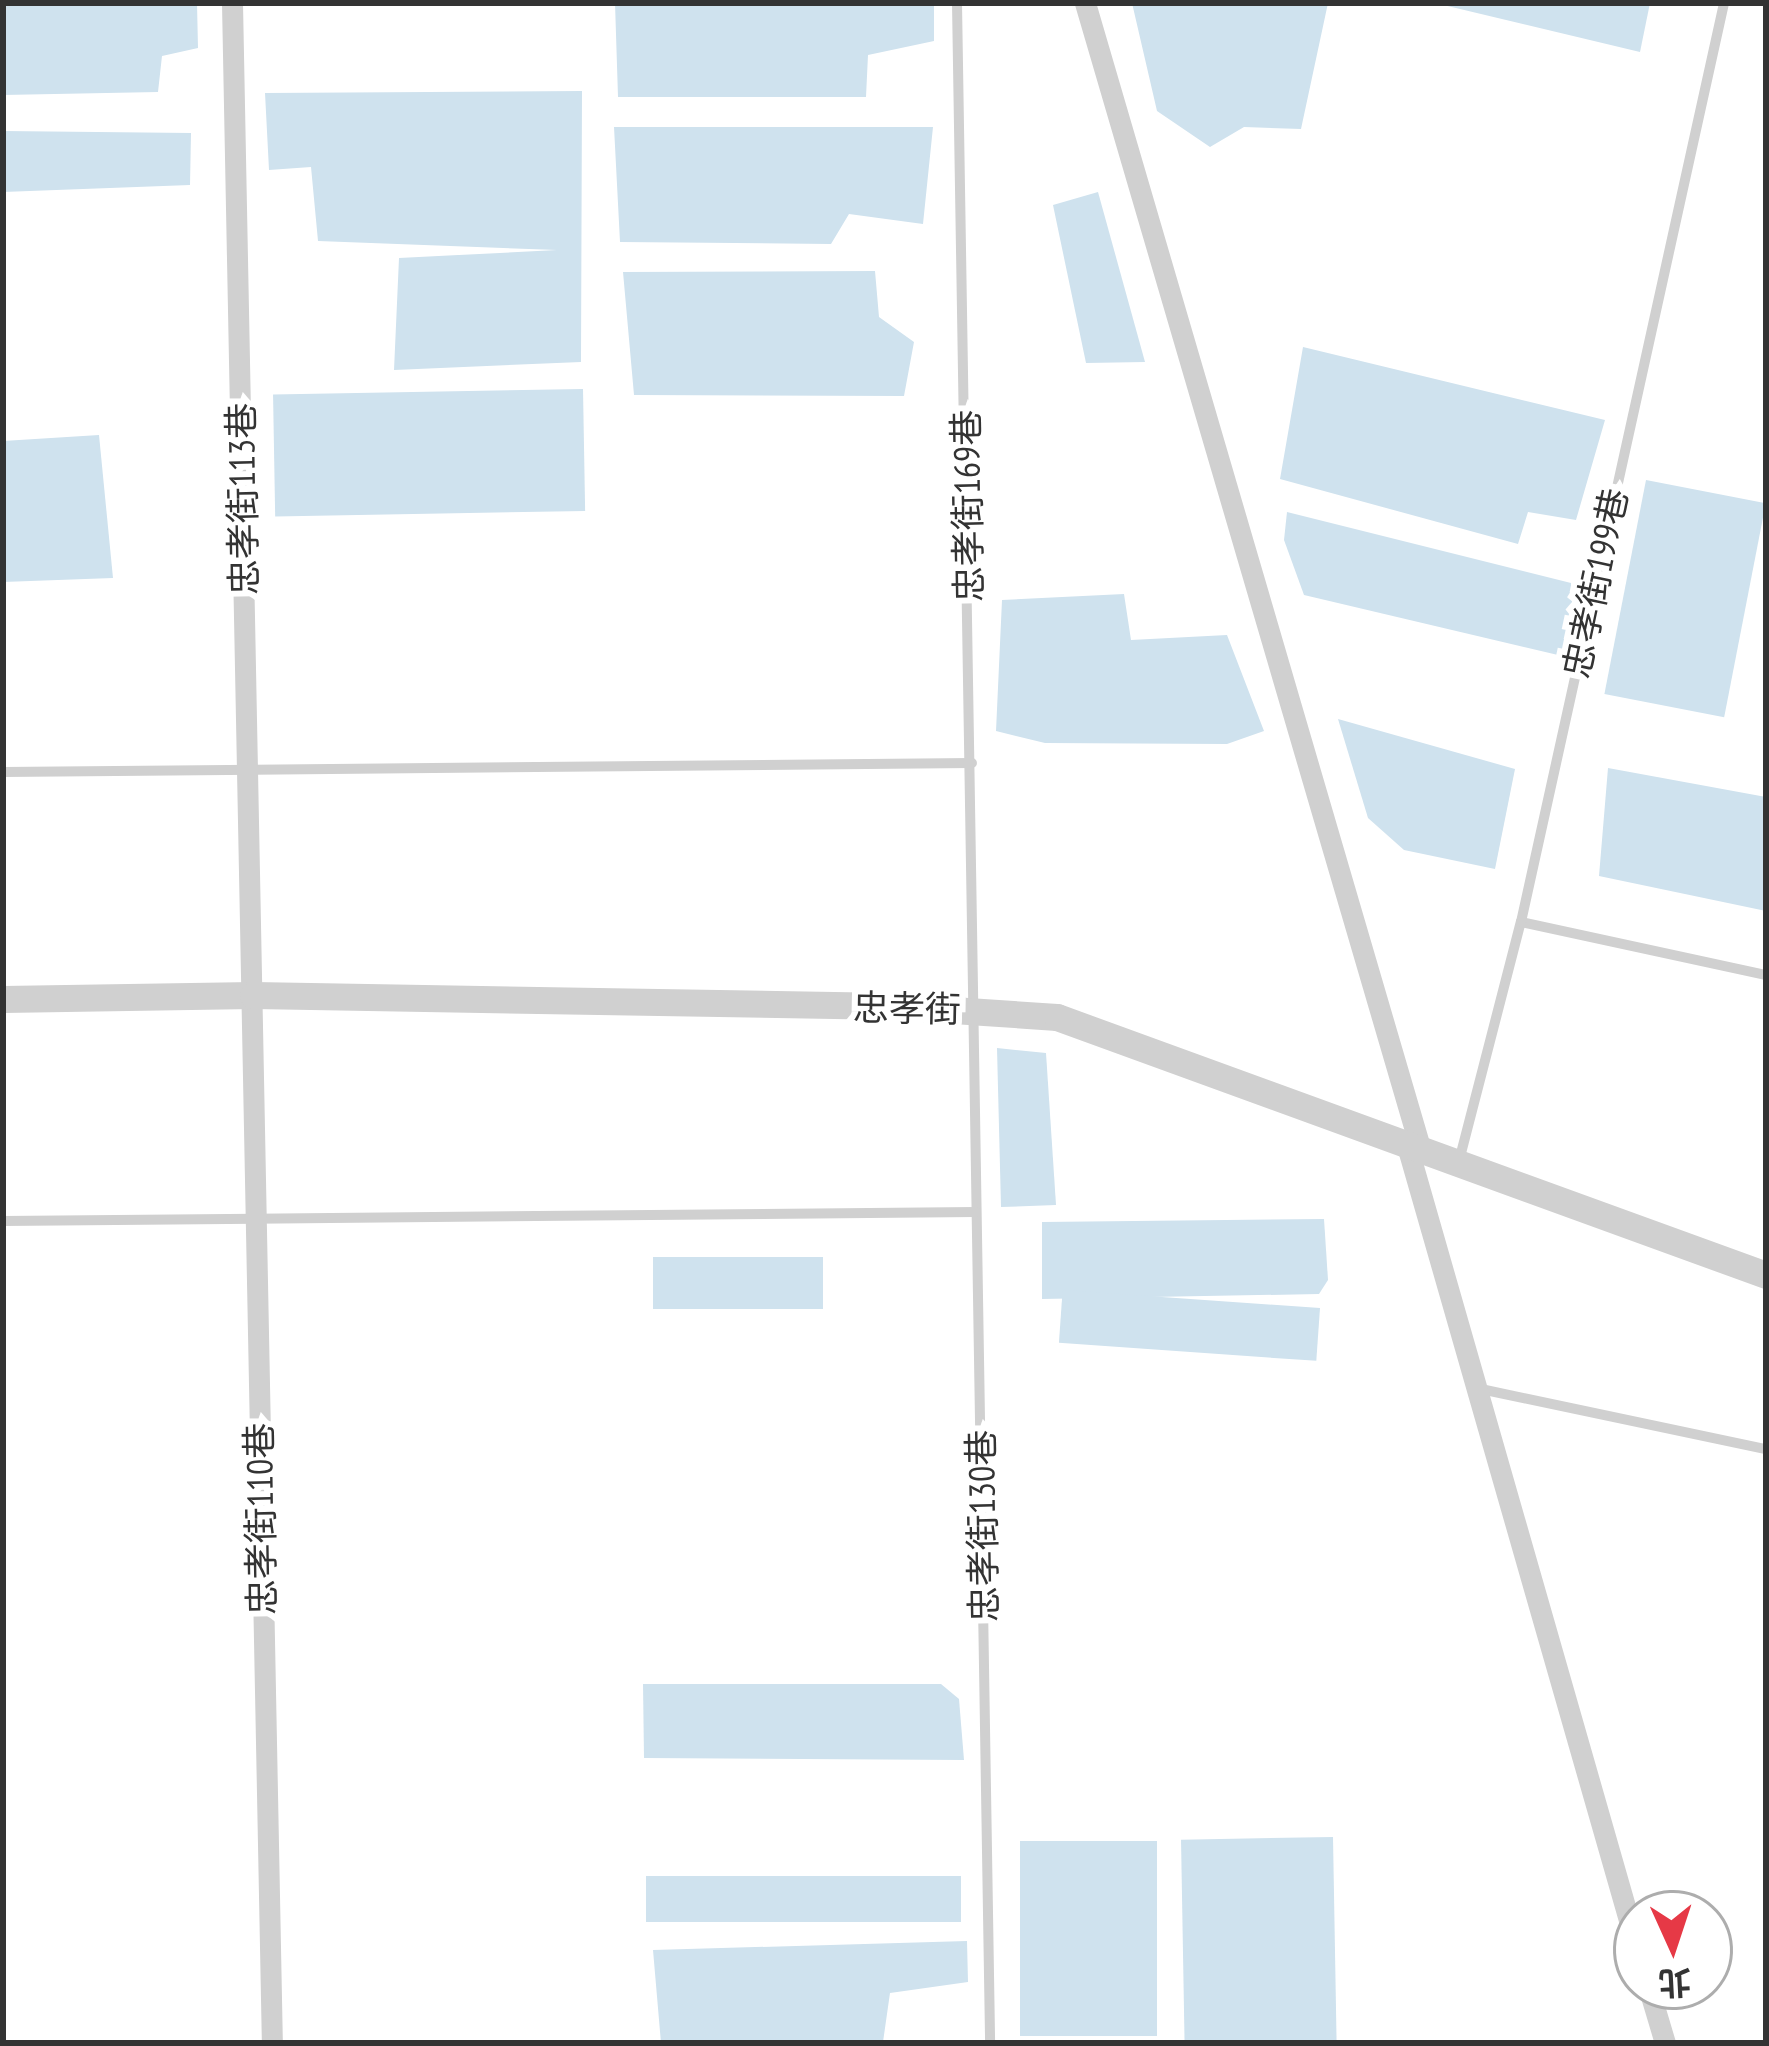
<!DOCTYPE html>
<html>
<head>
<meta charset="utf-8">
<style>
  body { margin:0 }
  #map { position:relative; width:1769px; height:2046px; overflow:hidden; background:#fff; font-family:"PT Sans Narrow","Noto Sans TC",sans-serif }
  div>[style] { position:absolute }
  .water>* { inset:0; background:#cfe2ee; transform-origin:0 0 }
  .service>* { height:10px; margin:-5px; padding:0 5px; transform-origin:5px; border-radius:5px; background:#d0d0d0 }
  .minor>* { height:21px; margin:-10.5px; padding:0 10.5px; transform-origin:10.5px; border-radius:10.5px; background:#d0d0d0 }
  .tertiary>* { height:27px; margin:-13.5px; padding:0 13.5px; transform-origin:13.5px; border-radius:13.5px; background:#d0d0d0 }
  span { translate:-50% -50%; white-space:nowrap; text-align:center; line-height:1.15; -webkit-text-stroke:12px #fff; paint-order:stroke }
  .street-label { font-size:36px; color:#333 }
  .frame { position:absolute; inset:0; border:6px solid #333; pointer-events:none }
  .north { position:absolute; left:1613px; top:1890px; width:120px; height:120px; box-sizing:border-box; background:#fff; border:3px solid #adadad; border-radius:50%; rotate:177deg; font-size:33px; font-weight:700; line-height:48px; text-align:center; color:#333 }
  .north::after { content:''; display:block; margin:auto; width:42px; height:54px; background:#e63946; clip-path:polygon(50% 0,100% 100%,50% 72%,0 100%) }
</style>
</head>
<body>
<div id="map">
  <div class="water">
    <i style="clip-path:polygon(3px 3px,197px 3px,198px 48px,162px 56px,158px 92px,3px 95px)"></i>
    <i style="clip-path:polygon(615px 3px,934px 3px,934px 41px,868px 55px,866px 97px,618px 97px)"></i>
    <i style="clip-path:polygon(1132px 3px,1328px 3px,1301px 129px,1244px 127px,1210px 147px,1157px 111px)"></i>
    <i style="clip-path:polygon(1435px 3px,1650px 3px,1640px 52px)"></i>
    <i style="clip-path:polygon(582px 91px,581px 362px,394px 370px,399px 258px,557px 250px,318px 241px,311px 167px,269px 170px,265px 93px)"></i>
    <i style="clip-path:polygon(614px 127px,933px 127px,923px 224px,849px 214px,831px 244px,620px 242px)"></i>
    <i style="clip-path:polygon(3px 131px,191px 133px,190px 185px,3px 192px)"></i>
    <i style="clip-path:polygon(1098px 192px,1145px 362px,1086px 363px,1053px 205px)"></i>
    <i style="clip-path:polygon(875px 271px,879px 317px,914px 342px,904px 396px,634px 395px,623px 272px)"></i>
    <i style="clip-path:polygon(1303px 347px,1605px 420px,1576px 520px,1528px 512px,1518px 544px,1280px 479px)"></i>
    <i style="left:583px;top:389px;width:122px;height:310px;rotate:89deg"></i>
    <i style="clip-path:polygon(99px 435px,113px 578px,3px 582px,3px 441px)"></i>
    <i style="left:1646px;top:480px;width:122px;height:218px;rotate:11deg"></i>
    <i style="clip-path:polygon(1287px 512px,1571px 583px,1575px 659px,1304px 595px,1284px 540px)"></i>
    <i style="clip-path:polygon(1124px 594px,1131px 640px,1227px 635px,1264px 731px,1227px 744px,1045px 743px,996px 731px,1002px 600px)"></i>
    <i style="clip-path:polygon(1338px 719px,1515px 769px,1495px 869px,1404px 850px,1368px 818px)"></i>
    <i style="clip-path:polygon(1608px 768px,1766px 797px,1766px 911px,1599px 876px)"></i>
    <i style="clip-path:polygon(997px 1048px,1046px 1053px,1056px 1205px,1001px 1207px)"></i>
    <i style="clip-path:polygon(1324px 1219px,1328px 1280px,1319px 1294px,1042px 1299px,1042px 1222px)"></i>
    <i style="left:653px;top:1257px;width:170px;height:52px"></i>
    <i style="left:1320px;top:1308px;width:53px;height:258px;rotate:94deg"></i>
    <i style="clip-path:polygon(643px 1684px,941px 1684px,959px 1699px,964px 1760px,644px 1758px)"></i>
    <i style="left:1333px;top:1837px;width:206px;height:152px;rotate:89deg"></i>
    <i style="left:1020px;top:1841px;width:137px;height:195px"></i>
    <i style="left:961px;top:1876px;width:46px;height:315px;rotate:90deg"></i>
    <i style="clip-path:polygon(967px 1941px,968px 1982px,890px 1993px,883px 2042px,661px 2043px,653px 1950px)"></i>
  </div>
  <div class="service">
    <i style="left:957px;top:3px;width:2040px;rotate:89.07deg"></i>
    <i style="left:3px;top:772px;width:969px;rotate:-0.53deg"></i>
    <i style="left:1521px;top:922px;width:251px;rotate:12.2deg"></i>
    <i style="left:1459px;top:1161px;width:247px;rotate:-75.5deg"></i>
    <i style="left:1521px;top:922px;width:941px;rotate:-77.54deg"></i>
    <i style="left:3px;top:1221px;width:973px;rotate:-0.53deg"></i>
    <i style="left:1476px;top:1388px;width:296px;rotate:11.9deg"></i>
  </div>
  <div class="minor">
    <i style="left:232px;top:3px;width:2040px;rotate:88.88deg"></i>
    <i style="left:1085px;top:3px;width:1192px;rotate:73.68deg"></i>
    <i style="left:1406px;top:1142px;width:838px;rotate:74.01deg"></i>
    <i style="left:1648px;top:1986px;width:59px;rotate:73.4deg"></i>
  </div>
  <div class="tertiary">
    <i style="left:3px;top:999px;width:250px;rotate:-0.9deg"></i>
    <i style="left:253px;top:995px;width:639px;rotate:0.99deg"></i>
    <i style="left:892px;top:1006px;width:165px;rotate:3.8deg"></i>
    <i style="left:1057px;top:1017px;width:754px;rotate:20deg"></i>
  </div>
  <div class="street-label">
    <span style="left:242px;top:499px;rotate:-91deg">忠孝街113巷</span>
    <span style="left:967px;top:506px;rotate:-91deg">忠孝街169巷</span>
    <span style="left:1595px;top:583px;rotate:-78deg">忠孝街199巷</span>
    <span style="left:907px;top:1008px;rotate:1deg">忠孝街</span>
    <span style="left:260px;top:1519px;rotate:-91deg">忠孝街110巷</span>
    <span style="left:982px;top:1526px;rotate:-91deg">忠孝街130巷</span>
  </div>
  <div class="frame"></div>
  <div class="north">北</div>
</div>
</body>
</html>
